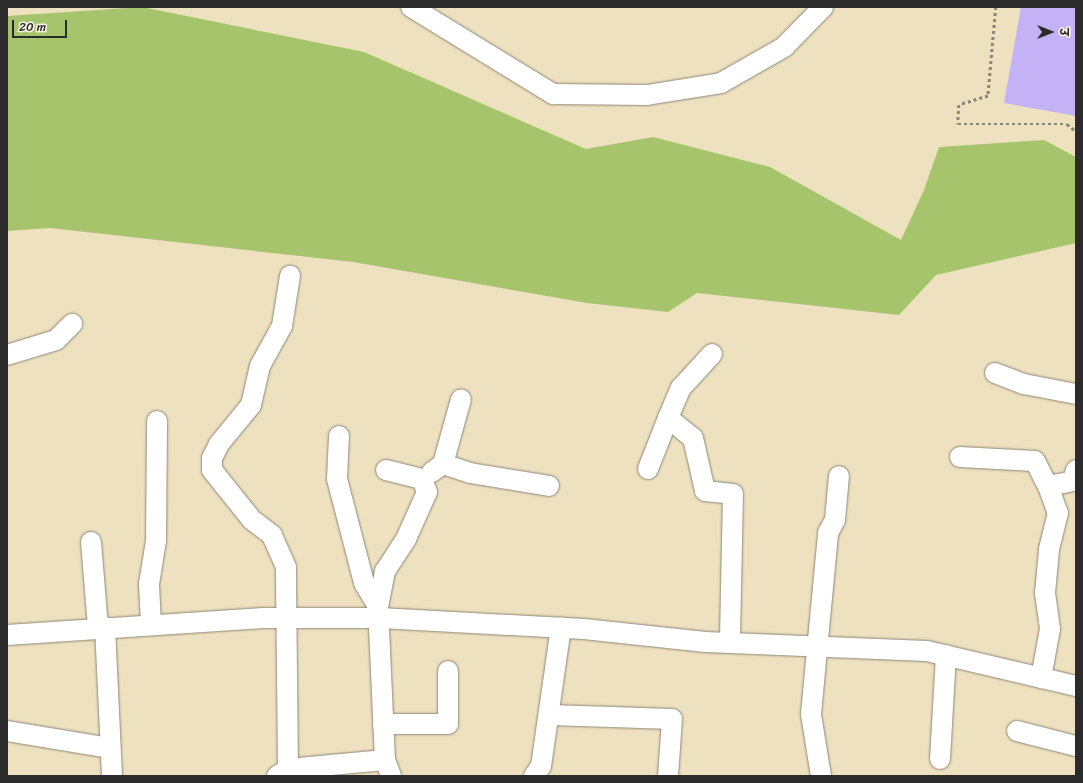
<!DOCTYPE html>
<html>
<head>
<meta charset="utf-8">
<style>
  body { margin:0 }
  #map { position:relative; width:1083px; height:783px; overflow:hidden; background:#eee1c0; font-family:Sriracha,"Playpen Sans Deva",sans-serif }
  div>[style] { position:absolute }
  .green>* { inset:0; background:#a6c46c }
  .building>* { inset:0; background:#c3b3f6 }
  .path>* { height:2.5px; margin-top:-1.25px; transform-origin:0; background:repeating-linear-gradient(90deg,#8c8676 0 3px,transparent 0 6px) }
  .roads { filter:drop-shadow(0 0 1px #8c8676) drop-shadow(0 0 1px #8c8676) }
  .minor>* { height:20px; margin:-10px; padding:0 10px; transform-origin:10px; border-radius:10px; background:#fff }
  span { translate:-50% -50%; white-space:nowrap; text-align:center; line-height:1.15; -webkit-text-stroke:3px #fcf5e5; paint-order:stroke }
  .frame { position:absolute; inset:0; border:8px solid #2b2b2b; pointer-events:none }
  .north { position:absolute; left:1031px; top:12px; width:40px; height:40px; -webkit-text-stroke:3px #fcf5e5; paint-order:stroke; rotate:90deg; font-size:11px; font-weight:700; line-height:16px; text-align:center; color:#2b2b2b }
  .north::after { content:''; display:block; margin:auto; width:14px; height:18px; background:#2b2b2b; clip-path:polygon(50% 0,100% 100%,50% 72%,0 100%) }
  .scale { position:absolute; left:12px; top:20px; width:55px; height:18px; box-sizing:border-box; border:2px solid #2b2b2b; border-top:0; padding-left:5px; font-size:12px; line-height:14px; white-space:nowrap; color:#2b2b2b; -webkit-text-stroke:3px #fcf5e5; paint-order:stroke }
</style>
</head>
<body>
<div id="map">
  <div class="green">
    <i style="clip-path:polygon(142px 7px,364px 52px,586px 149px,653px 137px,770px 167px,901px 240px,924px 190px,939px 147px,1044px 140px,1076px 157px,1076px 243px,936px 275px,899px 315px,697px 293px,668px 312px,587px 303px,353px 262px,50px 228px,7px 231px,7px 16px)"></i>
  </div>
  <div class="building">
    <i style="clip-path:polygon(1021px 7px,1076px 7px,1076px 116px,1004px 103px)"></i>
  </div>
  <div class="path">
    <i style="left:996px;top:7px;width:89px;rotate:95.1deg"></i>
    <i style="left:988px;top:96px;width:30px;rotate:163deg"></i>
    <i style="left:959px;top:105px;width:19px;rotate:93deg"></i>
    <i style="left:958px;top:124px;width:109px"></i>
    <i style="left:1067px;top:124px;width:11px;rotate:38deg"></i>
  </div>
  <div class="roads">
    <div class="minor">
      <i style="left:411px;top:7px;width:167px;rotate:31.5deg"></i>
      <i style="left:553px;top:94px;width:94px;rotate:0.6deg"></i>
      <i style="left:647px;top:95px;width:75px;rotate:-9.2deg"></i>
      <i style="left:721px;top:83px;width:73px;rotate:-29.7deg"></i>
      <i style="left:784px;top:47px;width:56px;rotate:-45.7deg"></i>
      <i style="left:7px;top:355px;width:51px;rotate:-17deg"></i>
      <i style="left:56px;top:340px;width:23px;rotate:-45deg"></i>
      <i style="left:995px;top:373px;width:31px;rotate:21deg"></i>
      <i style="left:1024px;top:384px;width:53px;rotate:10.9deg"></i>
      <i style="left:668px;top:418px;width:33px;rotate:-67deg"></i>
      <i style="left:681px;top:388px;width:46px;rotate:-47.6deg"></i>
      <i style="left:339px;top:436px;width:43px;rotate:92.7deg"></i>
      <i style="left:337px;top:479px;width:107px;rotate:75.4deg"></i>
      <i style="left:364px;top:583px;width:27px;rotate:59deg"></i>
      <i style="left:960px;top:457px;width:75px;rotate:3.1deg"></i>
      <i style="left:1035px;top:461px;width:28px;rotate:63deg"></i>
      <i style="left:1048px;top:486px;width:29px;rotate:70deg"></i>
      <i style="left:1058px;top:513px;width:38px;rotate:104deg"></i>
      <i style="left:1049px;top:550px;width:43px;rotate:95.3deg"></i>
      <i style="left:1045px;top:593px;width:36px;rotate:82deg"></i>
      <i style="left:1050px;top:629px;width:50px;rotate:100.4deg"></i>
      <i style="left:443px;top:464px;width:28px;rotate:18deg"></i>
      <i style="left:470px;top:473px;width:80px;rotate:9.3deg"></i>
      <i style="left:648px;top:469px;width:55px;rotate:-68.6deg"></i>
      <i style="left:668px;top:418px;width:32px;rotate:39deg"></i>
      <i style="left:693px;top:438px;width:54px;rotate:77.2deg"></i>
      <i style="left:705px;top:491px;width:28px;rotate:6deg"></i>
      <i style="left:733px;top:494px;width:148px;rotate:91.2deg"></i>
      <i style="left:386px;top:470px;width:37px;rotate:14deg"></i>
      <i style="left:422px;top:479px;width:14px;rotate:69deg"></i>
      <i style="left:427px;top:492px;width:51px;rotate:114.1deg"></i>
      <i style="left:406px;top:539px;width:38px;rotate:123deg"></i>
      <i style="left:385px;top:571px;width:36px;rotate:101deg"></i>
      <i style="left:378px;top:606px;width:154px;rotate:87.4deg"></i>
      <i style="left:385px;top:760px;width:17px;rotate:69deg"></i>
      <i style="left:432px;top:472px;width:14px;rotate:-36deg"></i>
      <i style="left:443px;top:464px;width:67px;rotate:-74.5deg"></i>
      <i style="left:1048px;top:486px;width:25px;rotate:-11deg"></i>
      <i style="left:1073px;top:481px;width:11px;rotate:-75deg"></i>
      <i style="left:91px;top:542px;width:85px;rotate:85.3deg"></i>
      <i style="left:151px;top:624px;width:40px;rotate:-92.9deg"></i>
      <i style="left:149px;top:584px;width:44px;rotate:-80.8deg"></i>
      <i style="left:156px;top:541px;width:120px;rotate:-89.5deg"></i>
      <i style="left:105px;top:627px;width:149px;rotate:87.3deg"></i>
      <i style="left:7px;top:635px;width:257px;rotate:-3.8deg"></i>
      <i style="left:263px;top:618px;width:117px"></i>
      <i style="left:380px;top:618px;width:204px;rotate:3.1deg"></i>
      <i style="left:584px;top:629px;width:122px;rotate:6.1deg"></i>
      <i style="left:705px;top:642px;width:222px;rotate:2.3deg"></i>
      <i style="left:927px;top:651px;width:153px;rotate:13.2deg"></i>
      <i style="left:550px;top:715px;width:122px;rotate:1.9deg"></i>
      <i style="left:672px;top:719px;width:57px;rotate:94deg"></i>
      <i style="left:383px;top:724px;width:65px"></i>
      <i style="left:448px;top:724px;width:53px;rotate:-90deg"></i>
      <i style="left:7px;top:731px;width:104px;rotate:9.4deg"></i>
      <i style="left:1017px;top:731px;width:61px;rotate:14.3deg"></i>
      <i style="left:940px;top:759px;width:104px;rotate:-86.7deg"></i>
      <i style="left:288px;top:769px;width:97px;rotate:-5.3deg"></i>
      <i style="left:277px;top:776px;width:13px;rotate:-32deg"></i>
      <i style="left:288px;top:769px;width:202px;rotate:-90.6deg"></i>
      <i style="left:286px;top:567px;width:35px;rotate:-114deg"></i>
      <i style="left:272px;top:535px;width:25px;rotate:-143deg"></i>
      <i style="left:252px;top:520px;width:64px;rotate:-128.7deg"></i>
      <i style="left:212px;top:470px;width:12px;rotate:-90deg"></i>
      <i style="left:212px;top:458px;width:16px;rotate:-63deg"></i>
      <i style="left:219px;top:444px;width:50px;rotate:-50.6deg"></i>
      <i style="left:251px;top:405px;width:40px;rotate:-77deg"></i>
      <i style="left:260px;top:366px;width:46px;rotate:-61.2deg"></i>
      <i style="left:282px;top:326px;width:51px;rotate:-80.9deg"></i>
      <i style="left:534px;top:776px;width:12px;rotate:-55deg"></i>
      <i style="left:541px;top:766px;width:140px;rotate:-81.8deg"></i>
      <i style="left:821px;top:776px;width:63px;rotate:-99.2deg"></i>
      <i style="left:811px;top:714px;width:182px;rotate:-84.6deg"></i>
      <i style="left:828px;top:533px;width:15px;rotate:-62deg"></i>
      <i style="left:835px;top:520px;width:44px;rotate:-84.8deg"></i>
    </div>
  </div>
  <div class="frame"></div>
  <div class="north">उ</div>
  <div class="scale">20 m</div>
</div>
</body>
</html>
